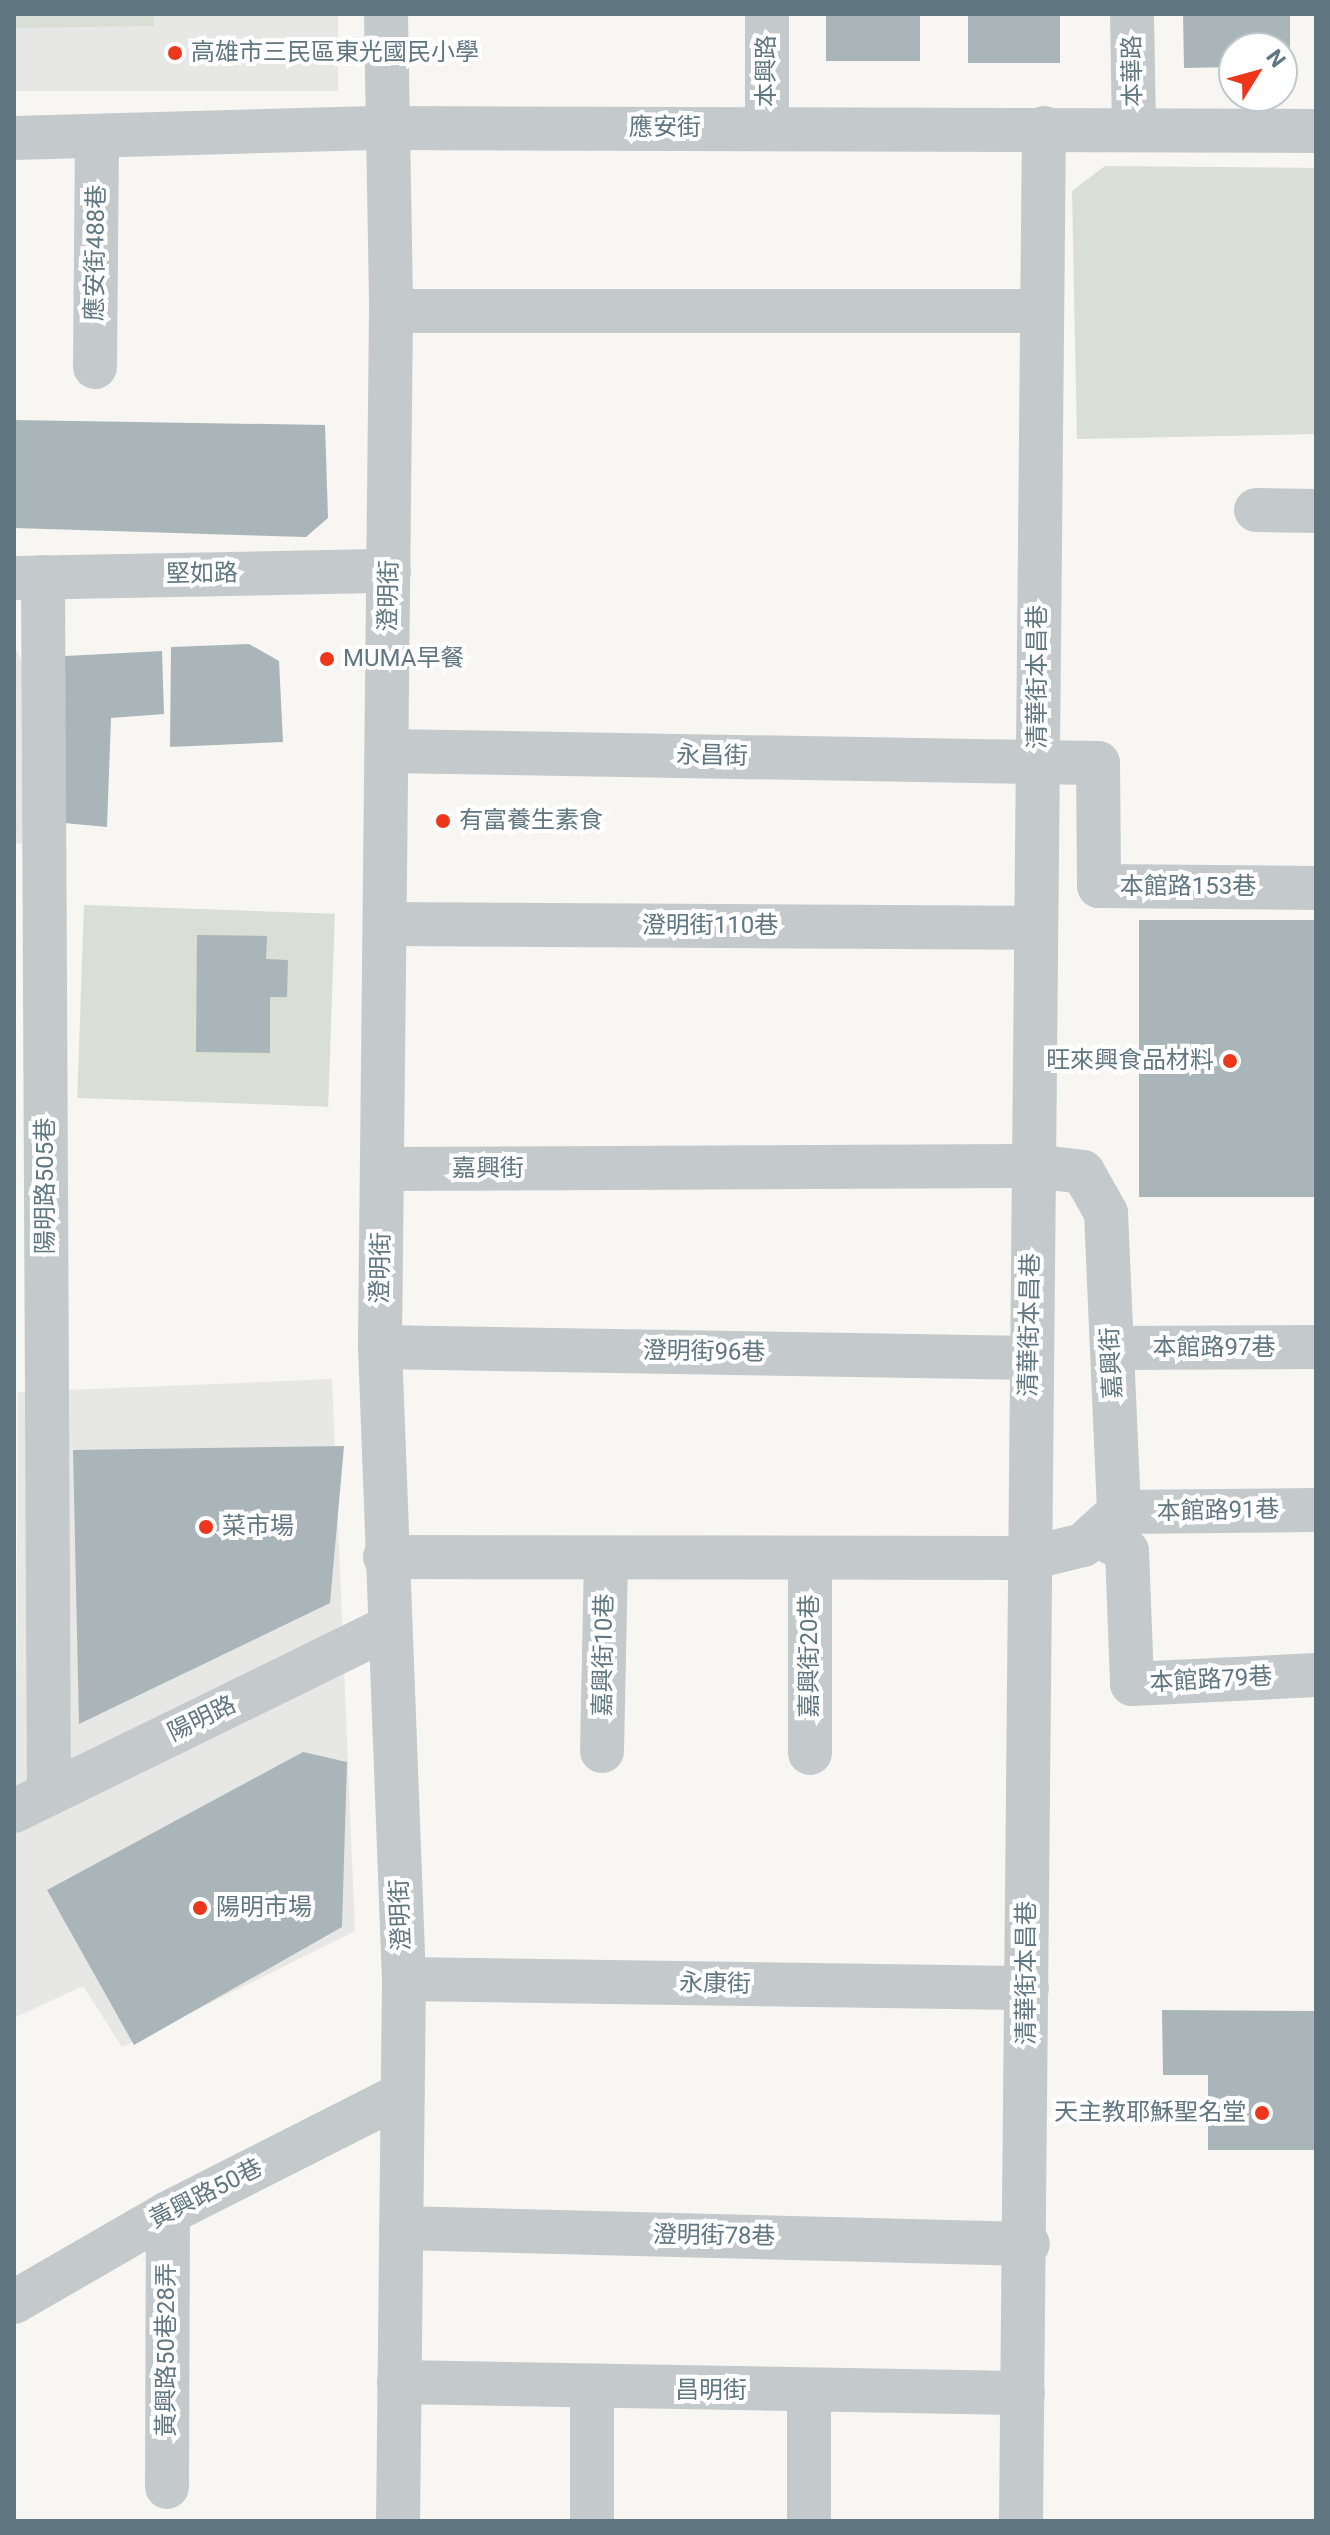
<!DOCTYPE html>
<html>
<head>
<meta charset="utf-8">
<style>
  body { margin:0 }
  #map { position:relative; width:1330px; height:2535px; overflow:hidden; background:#f7f6f3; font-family:Roboto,"Noto Sans TC",sans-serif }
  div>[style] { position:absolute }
  .built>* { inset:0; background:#e7e8e6; transform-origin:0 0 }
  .green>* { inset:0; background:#d9dfd4; transform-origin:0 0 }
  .building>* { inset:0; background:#aab5b9; transform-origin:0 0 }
  .minor>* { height:44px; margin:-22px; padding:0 22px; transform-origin:22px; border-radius:22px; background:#c4c9cb }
  .dots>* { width:22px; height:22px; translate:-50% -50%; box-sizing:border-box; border:4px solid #fff; border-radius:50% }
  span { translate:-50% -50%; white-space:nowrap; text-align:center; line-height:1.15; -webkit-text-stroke:8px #fff; paint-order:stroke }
  .poi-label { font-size:24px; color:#607680 }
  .left { translate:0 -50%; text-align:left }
  .right { translate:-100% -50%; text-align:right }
  .street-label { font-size:24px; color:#607680 }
  .frame { position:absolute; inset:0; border:16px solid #607680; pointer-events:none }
  .north { position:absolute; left:1218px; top:32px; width:80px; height:80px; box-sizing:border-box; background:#fff; border:2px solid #bfc8cc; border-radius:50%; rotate:53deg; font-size:22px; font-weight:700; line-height:32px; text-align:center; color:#607680 }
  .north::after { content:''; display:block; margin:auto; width:28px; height:36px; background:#ed361c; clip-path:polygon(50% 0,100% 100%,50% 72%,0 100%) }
</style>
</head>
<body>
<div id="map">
  <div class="built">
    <i style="left:14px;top:14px;width:324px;height:77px"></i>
    <i style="clip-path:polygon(14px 644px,26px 671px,22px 844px,14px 843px)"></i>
    <i style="clip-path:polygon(332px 1379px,355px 1931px,122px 2047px,83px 1986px,14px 2018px,18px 1392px)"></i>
  </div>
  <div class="green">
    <i style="clip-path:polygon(14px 14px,154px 14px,154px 26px,14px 28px)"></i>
    <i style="clip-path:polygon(1105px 166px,1316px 168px,1316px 434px,1077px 439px,1072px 191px)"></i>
    <i style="left:84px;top:905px;width:251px;height:193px;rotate:2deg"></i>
  </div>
  <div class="building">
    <i style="left:826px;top:14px;width:94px;height:47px"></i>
    <i style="left:968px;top:14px;width:92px;height:49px"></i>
    <i style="clip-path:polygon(1183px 14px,1290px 14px,1290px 67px,1282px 67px,1282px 48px,1234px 48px,1234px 67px,1184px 68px)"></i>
    <i style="clip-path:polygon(14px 420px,325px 425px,328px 518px,306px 537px,14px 528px)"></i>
    <i style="clip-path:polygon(249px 644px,279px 661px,283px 742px,170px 747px,171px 647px)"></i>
    <i style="clip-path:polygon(162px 651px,164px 714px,111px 718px,107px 827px,42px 821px,65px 656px)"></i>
    <i style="left:1316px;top:920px;width:277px;height:177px;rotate:90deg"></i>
    <i style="clip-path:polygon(197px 935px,267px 936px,266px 959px,288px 960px,287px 997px,270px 997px,270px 1053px,196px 1052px)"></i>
    <i style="clip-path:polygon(344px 1446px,330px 1603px,79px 1724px,73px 1450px)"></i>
    <i style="clip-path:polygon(303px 1752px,347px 1762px,342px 1927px,134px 2045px,47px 1890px)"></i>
    <i style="clip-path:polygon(1162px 2010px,1316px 2011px,1316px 2150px,1208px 2150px,1208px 2075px,1163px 2075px)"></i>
  </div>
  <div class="minor">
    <i style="left:386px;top:14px;width:297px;rotate:89deg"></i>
    <i style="left:391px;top:311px;width:1036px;rotate:90.61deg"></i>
    <i style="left:380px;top:1347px;width:632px;rotate:87.83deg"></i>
    <i style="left:404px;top:1979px;width:542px;rotate:90.63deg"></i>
    <i style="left:1132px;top:14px;width:114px;rotate:89deg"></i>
    <i style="left:767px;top:128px;width:114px;rotate:-90deg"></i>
    <i style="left:14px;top:138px;width:369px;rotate:-1.6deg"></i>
    <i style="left:383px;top:128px;width:933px;rotate:0.18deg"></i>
    <i style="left:391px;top:311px;width:650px"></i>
    <i style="left:95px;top:367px;width:228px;rotate:-89.5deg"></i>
    <i style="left:1256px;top:510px;width:60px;rotate:1deg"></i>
    <i style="left:43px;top:577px;width:1217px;rotate:89.72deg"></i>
    <i style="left:16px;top:578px;width:373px;rotate:-1.1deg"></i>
    <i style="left:387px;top:751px;width:711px;rotate:0.97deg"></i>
    <i style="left:1098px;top:763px;width:123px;rotate:89.5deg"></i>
    <i style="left:1099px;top:886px;width:217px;rotate:0.5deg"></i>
    <i style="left:385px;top:924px;width:650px;rotate:0.35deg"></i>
    <i style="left:382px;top:1169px;width:651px;rotate:-0.26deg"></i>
    <i style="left:1033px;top:1166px;width:50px;rotate:6.8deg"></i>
    <i style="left:1083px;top:1172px;width:47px;rotate:60.7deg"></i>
    <i style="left:1106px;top:1213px;width:299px;rotate:87.5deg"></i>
    <i style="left:1119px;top:1512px;width:49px;rotate:137.5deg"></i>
    <i style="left:1083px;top:1545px;width:55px;rotate:166.2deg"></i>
    <i style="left:1030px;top:1558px;width:645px;rotate:-179.91deg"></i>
    <i style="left:380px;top:1347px;width:647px;rotate:0.97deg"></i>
    <i style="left:1112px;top:1348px;width:204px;rotate:-0.3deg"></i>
    <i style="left:1119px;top:1512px;width:197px;rotate:-0.6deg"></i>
    <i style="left:1095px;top:1534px;width:36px;rotate:28deg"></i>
    <i style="left:1127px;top:1551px;width:133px;rotate:87.8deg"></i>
    <i style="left:1132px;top:1684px;width:184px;rotate:-2.8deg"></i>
    <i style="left:810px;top:1559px;width:194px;rotate:90deg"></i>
    <i style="left:602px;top:1751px;width:192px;rotate:-88.8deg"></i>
    <i style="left:14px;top:1811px;width:418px;rotate:-26.1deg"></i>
    <i style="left:404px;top:1979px;width:623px;rotate:0.83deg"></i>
    <i style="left:401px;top:2228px;width:627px;rotate:1.46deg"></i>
    <i style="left:14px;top:2302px;width:178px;rotate:-30deg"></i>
    <i style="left:168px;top:2213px;width:263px;rotate:-26.9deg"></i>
    <i style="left:399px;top:2382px;width:624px;rotate:1.01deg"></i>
    <i style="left:167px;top:2487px;width:274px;rotate:-89.8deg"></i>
    <i style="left:592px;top:2521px;width:131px;rotate:-90deg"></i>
    <i style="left:809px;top:2521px;width:129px;rotate:-90deg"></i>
    <i style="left:1021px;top:2521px;width:2393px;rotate:-89.45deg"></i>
  </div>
  <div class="dots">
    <i style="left:175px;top:53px;background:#ed361c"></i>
    <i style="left:327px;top:659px;background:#ed361c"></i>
    <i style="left:443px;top:821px;background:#ed361c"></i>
    <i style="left:1230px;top:1061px;background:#ed361c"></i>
    <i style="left:206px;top:1527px;background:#ed361c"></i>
    <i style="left:200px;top:1908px;background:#ed361c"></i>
    <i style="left:1262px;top:2113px;background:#ed361c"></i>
  </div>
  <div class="poi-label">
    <span class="left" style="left:191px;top:53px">高雄市三民區東光國民小學</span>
    <span class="left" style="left:343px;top:659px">MUMA早餐</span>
    <span class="left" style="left:459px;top:821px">有富養生素食</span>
    <span class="right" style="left:1214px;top:1061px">旺來興食品材料</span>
    <span class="left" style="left:222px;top:1527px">菜市場</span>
    <span class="left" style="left:216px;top:1908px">陽明市場</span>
    <span class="right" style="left:1246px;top:2113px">天主教耶穌聖名堂</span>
  </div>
  <div class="street-label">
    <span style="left:767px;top:71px;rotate:-90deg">本興路</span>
    <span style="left:1133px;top:71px;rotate:-91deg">本華路</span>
    <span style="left:665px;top:128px">應安街</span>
    <span style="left:96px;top:253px;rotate:-89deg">應安街488巷</span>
    <span style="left:202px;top:574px;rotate:-1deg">堅如路</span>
    <span style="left:389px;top:596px;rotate:-89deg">澄明街</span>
    <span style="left:1038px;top:677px;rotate:-90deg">清華街本昌巷</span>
    <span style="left:712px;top:756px;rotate:1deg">永昌街</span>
    <span style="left:1188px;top:887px">本館路153巷</span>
    <span style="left:710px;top:926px">澄明街110巷</span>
    <span style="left:488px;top:1169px">嘉興街</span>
    <span style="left:46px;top:1186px;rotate:-90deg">陽明路505巷</span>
    <span style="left:381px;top:1268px;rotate:-89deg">澄明街</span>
    <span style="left:1030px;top:1325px;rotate:-89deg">清華街本昌巷</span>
    <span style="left:1214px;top:1348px">本館路97巷</span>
    <span style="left:704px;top:1352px;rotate:1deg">澄明街96巷</span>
    <span style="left:1112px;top:1363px;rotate:-93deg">嘉興街</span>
    <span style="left:1218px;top:1511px;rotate:-1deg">本館路91巷</span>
    <span style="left:604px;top:1655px;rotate:-89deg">嘉興街10巷</span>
    <span style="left:810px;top:1656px;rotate:-90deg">嘉興街20巷</span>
    <span style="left:1211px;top:1680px;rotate:-3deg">本館路79巷</span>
    <span style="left:202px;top:1719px;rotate:-26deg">陽明路</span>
    <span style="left:401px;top:1915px;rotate:-92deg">澄明街</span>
    <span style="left:1027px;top:1973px;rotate:-90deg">清華街本昌巷</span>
    <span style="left:715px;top:1984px;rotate:1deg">永康街</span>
    <span style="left:206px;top:2194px;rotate:-27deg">黃興路50巷</span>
    <span style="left:714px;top:2236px;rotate:1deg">澄明街78巷</span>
    <span style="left:167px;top:2350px;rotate:-90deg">黃興路50巷28弄</span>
    <span style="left:711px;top:2391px">昌明街</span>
  </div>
  <div class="frame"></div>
  <div class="north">N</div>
</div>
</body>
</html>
